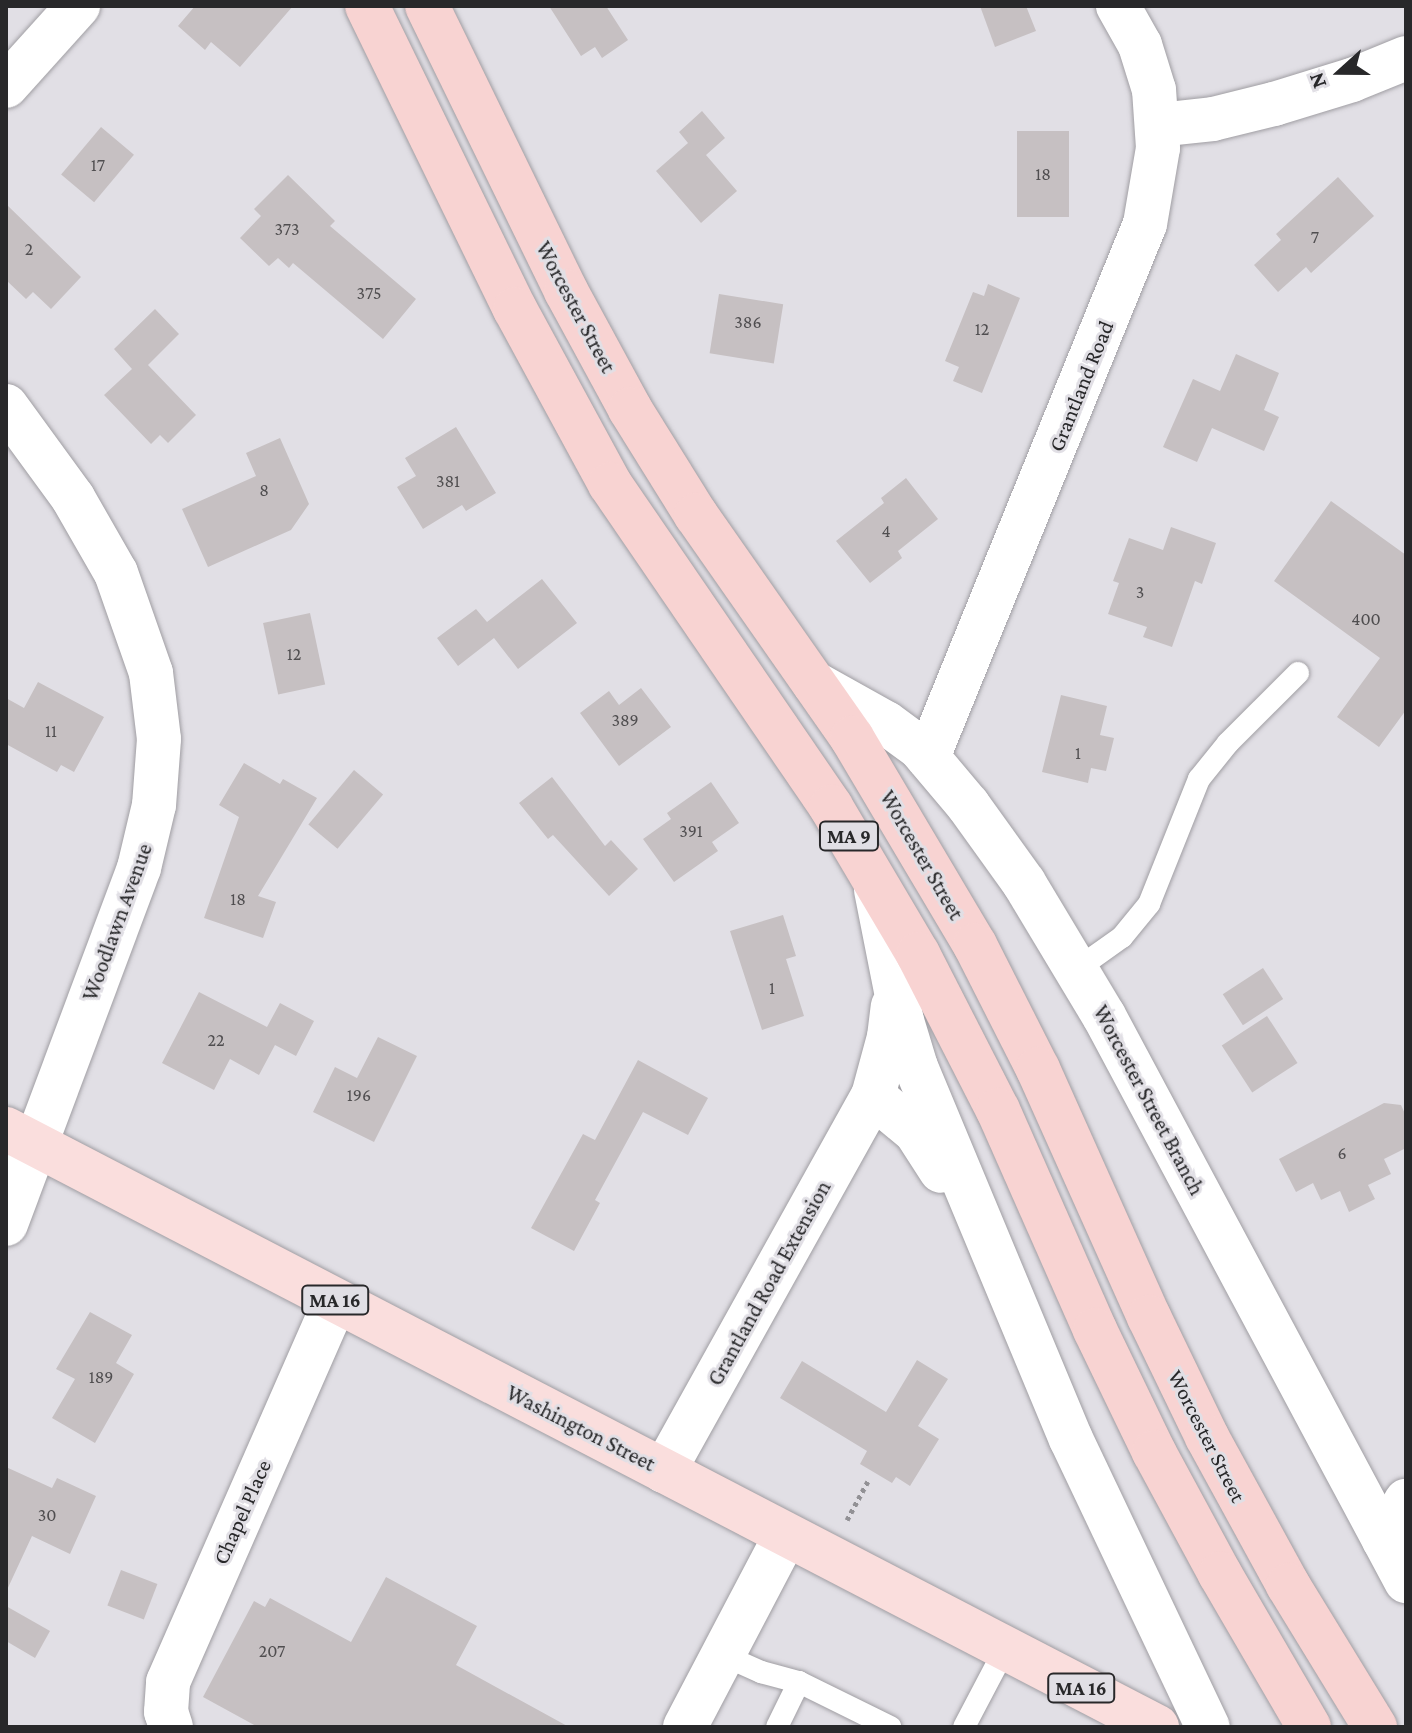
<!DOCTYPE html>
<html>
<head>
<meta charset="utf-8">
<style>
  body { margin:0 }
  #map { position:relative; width:1412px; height:1733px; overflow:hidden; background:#e1dfe5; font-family:"Crimson Pro",serif }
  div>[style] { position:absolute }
  .building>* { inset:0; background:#c6c0c2; transform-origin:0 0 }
  .path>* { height:5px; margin-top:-2.5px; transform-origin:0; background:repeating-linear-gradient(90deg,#929195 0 4px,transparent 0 8px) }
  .roads { filter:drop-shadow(0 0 2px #a09ea3) drop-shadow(0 0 2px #a09ea3) }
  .service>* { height:22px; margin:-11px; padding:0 11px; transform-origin:11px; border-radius:11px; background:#fff }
  .minor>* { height:44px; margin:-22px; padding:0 22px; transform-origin:22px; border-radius:22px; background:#fff }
  .tertiary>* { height:44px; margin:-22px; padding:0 22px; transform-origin:22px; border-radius:22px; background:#fff }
  .primary>* { height:44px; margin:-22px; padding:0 22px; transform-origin:22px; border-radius:22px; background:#fadedd }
  .trunk>* { height:44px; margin:-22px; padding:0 22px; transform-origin:22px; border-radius:22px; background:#f8d3d2 }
  span { translate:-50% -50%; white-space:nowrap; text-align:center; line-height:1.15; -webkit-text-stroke:6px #e1dfe5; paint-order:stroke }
  .number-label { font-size:18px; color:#504e50 }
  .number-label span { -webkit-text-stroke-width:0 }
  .shield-label span { padding:2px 6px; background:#e1dfe5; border:2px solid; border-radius:6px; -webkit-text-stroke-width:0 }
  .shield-label { font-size:20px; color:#28282a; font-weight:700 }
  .street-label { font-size:22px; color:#28282a }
  .frame { position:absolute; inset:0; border:8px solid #28282a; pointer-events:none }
  .north { position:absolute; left:1300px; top:32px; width:80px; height:80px; -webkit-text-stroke:6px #e1dfe5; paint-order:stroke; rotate:249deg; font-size:22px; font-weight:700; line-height:32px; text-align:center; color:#28282a }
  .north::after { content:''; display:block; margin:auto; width:28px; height:36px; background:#28282a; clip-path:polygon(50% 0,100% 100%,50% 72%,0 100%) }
</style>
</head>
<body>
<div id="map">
  <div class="building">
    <i style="clip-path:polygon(195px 6px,293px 6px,240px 67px,211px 42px,205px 50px,178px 26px)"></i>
    <i style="clip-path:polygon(549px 6px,606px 6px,628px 40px,602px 58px,595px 47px,581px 56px)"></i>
    <i style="clip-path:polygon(980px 6px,1026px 6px,1036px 31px,995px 47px)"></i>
    <i style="clip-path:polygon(702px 111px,725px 138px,706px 155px,737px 191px,701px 223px,656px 171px,688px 143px,679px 132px)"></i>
    <i style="left:101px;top:127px;width:43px;height:62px;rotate:40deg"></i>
    <i style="left:1017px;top:131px;width:52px;height:86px"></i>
    <i style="clip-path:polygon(288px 175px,335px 221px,330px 226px,416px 299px,383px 339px,293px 263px,289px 268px,278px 258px,269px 266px,240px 238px,261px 216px,254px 209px)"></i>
    <i style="clip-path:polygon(1338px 177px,1374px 216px,1311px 273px,1306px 267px,1278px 292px,1254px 265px,1281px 240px,1276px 234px)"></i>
    <i style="clip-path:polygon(6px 204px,81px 277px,51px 309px,33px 292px,26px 299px,6px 280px)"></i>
    <i style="clip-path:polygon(988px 284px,1020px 298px,982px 393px,953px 381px,959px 367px,945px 361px,973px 292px,984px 296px)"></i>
    <i style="left:719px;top:294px;width:65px;height:60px;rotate:9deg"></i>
    <i style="clip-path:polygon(155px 309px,179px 334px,148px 365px,196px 415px,168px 443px,160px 435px,151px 444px,104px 395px,132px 369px,114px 349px)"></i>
    <i style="clip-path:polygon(1236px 354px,1279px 373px,1264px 410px,1279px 417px,1264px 451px,1212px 428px,1197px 462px,1163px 447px,1193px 379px,1220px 391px)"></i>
    <i style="clip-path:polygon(456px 427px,496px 493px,466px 511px,462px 505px,423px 529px,397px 487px,416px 476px,405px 458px)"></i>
    <i style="clip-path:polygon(280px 438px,309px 504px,291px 530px,208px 567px,182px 509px,256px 476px,246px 453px)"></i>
    <i style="clip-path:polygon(906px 478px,938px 519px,898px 551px,902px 558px,870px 583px,836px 541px,884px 503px,881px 498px)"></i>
    <i style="clip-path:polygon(1331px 501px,1406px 555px,1406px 710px,1379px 747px,1337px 717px,1380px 658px,1274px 581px)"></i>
    <i style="clip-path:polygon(1171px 527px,1216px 543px,1202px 584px,1195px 581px,1172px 647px,1143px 637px,1147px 627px,1108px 614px,1119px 583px,1113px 581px,1129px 538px,1163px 550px)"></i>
    <i style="clip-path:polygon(542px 579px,577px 623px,518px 669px,494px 638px,458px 666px,437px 638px,476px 609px,487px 622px)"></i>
    <i style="left:310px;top:613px;width:73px;height:48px;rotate:78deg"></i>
    <i style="clip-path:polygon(38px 682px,104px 717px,74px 772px,61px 765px,57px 772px,6px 744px,6px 698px,24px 708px)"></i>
    <i style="clip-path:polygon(641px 688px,671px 727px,619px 766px,580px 713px,609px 691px,619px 705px)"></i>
    <i style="clip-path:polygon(1061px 695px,1107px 706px,1100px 735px,1114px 738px,1106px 771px,1091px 768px,1088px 783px,1042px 772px)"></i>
    <i style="clip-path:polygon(244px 763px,280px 784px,283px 779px,317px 798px,258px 896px,276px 902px,263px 938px,204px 918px,239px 817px,219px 805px)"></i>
    <i style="left:354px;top:770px;width:38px;height:71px;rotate:40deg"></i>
    <i style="clip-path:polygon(552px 777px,605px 846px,611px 840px,638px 869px,609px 896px,553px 835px,548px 839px,519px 803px)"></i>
    <i style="clip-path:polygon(711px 782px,739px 823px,712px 842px,718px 851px,674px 882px,643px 839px,671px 819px,667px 813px)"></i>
    <i style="clip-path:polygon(783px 915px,796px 956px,786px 959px,804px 1016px,762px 1030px,730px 931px)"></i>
    <i style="left:1263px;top:968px;width:37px;height:48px;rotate:57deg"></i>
    <i style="clip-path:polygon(199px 992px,267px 1027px,280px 1003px,314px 1021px,296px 1056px,275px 1045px,259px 1075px,230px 1059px,214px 1090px,162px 1063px)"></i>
    <i style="left:1267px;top:1016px;width:56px;height:54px;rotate:57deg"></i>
    <i style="clip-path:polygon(378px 1037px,417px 1056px,374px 1142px,313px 1112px,335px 1067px,357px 1078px)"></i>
    <i style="clip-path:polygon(638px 1060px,708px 1098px,688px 1135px,643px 1112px,595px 1200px,600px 1203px,574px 1251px,531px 1228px,583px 1134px,595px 1140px)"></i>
    <i style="clip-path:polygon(1384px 1103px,1401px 1105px,1406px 1116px,1406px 1148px,1384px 1159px,1391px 1174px,1368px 1185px,1375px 1199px,1349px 1212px,1340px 1191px,1321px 1200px,1313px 1183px,1296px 1192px,1279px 1159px)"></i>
    <i style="clip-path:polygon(90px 1312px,132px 1335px,116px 1363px,134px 1374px,95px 1443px,52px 1418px,75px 1379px,56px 1369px)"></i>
    <i style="clip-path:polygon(917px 1360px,948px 1379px,918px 1426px,939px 1439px,910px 1486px,896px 1477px,892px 1483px,860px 1464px,867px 1451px,780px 1398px,802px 1361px,886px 1412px)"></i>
    <i style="clip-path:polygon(6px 1467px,52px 1488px,57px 1478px,96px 1496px,70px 1554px,32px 1536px,6px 1592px)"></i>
    <i style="left:121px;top:1570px;width:39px;height:38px;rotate:21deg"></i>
    <i style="clip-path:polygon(386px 1577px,477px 1626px,456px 1665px,569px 1727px,258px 1727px,203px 1697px,254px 1601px,265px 1607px,270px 1598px,351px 1642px)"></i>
    <i style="clip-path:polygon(6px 1606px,50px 1631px,35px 1658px,6px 1641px)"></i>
  </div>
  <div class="path">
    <i style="left:847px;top:1520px;width:44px;rotate:-61.7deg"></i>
  </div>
  <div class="roads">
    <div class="service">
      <i style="left:1077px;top:969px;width:55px;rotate:-35.4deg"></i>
      <i style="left:1122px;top:937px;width:43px;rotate:-50.7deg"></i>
      <i style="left:1149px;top:904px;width:135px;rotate:-68.2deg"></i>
      <i style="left:1199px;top:779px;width:46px;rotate:-51.1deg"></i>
      <i style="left:1228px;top:743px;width:99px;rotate:-45deg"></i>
      <i style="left:723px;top:1655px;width:42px;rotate:24.1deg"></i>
      <i style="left:761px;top:1672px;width:39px;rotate:15deg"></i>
      <i style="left:799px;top:1682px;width:50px;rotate:116.1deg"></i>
      <i style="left:799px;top:1682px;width:102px;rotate:26.3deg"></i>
      <i style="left:964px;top:1727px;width:88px;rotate:-62.3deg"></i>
    </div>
    <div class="minor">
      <i style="left:1158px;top:125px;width:55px;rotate:-6.2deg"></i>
      <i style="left:1213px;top:119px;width:63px;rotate:-13.8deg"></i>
      <i style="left:1274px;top:104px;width:82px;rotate:-17.1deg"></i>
      <i style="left:1352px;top:80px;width:58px;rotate:-22.2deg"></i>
      <i style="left:6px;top:406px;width:114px;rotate:53.9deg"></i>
      <i style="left:73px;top:498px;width:86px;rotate:60.2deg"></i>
      <i style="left:116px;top:573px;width:106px;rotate:70.7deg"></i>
      <i style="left:151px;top:673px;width:66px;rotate:83.1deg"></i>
      <i style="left:159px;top:739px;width:66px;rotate:94.3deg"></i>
      <i style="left:154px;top:805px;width:65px;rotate:103.4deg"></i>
      <i style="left:139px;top:868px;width:380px;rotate:110.5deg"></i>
      <i style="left:814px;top:683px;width:82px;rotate:29.1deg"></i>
      <i style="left:886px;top:723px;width:42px;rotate:36.3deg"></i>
      <i style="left:920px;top:748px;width:75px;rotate:49.9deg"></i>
      <i style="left:968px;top:805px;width:96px;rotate:54.3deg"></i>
      <i style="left:1024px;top:883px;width:155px;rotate:59deg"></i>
      <i style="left:1104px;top:1016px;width:641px;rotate:61.87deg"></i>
      <i style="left:928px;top:757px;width:575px;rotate:-67.85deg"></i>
      <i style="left:1145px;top:224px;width:77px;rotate:-80.3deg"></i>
      <i style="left:1158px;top:148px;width:58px;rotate:-93.9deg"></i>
      <i style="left:1154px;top:90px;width:47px;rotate:-107.3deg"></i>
      <i style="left:1140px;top:45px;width:45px;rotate:-119.4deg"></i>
      <i style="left:876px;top:890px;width:134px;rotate:78.8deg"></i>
      <i style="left:902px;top:1021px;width:48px;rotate:73.1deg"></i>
      <i style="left:916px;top:1067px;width:403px;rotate:67.4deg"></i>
      <i style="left:1071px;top:1439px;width:319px;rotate:64.6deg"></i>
      <i style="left:873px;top:1096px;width:56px;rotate:39.9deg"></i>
      <i style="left:916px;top:1132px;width:46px;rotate:57.3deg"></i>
      <i style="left:664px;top:1471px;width:429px;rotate:-60.9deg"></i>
      <i style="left:873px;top:1096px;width:61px;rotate:-74.8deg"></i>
      <i style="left:889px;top:1037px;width:31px;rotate:-83deg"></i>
      <i style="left:1384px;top:1540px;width:45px;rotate:-60.6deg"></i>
      <i style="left:171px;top:1727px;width:16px;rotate:-108deg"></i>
      <i style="left:166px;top:1712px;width:30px;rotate:-86deg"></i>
      <i style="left:168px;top:1682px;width:416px;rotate:-66.3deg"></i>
      <i style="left:685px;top:1727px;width:217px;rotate:-62.3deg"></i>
    </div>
    <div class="tertiary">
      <i style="left:6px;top:86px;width:108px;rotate:-48deg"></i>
    </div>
    <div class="primary">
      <i style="left:6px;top:1129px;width:1297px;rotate:27.45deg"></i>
    </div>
    <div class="trunk">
      <i style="left:367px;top:6px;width:337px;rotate:64deg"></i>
      <i style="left:515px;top:309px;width:199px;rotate:61.5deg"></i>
      <i style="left:610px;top:484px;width:391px;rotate:55.6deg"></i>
      <i style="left:831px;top:807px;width:171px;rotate:59.4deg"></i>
      <i style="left:918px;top:954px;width:175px;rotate:62.9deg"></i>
      <i style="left:998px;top:1110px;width:240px;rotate:66.2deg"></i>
      <i style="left:1095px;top:1330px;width:136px;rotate:64.2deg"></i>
      <i style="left:1154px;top:1452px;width:139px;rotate:61.6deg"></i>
      <i style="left:1220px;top:1574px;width:177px;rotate:59.8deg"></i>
      <i style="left:427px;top:6px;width:317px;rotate:64deg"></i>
      <i style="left:566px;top:291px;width:134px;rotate:61.5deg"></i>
      <i style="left:630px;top:409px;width:125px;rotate:58.1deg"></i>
      <i style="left:696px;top:515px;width:272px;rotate:55deg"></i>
      <i style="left:852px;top:738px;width:241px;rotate:59.3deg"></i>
      <i style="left:975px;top:945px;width:139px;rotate:63.1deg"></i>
      <i style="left:1038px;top:1069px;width:272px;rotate:65.9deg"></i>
      <i style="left:1149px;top:1317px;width:133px;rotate:64.2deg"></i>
      <i style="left:1207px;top:1437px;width:169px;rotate:61.3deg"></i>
      <i style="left:1288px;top:1585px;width:167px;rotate:58.5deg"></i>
    </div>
  </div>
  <div class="number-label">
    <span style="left:98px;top:165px">17</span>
    <span style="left:1043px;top:174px">18</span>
    <span style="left:287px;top:229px">373</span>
    <span style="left:1315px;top:237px">7</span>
    <span style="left:29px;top:249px">2</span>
    <span style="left:369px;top:293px">375</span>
    <span style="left:748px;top:322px">386</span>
    <span style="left:982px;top:329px">12</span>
    <span style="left:448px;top:481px">381</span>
    <span style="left:264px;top:490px">8</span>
    <span style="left:886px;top:531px">4</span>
    <span style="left:1140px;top:592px">3</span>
    <span style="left:1366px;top:619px">400</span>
    <span style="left:294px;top:654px">12</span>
    <span style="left:625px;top:720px">389</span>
    <span style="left:51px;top:731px">11</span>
    <span style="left:1078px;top:753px">1</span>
    <span style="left:691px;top:831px">391</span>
    <span style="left:238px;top:899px">18</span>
    <span style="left:772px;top:988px">1</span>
    <span style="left:216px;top:1040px">22</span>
    <span style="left:359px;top:1095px">196</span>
    <span style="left:1342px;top:1153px">6</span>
    <span style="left:101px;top:1377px">189</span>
    <span style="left:47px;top:1515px">30</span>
    <span style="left:272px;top:1651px">207</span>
  </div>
  <div class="shield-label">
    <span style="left:849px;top:836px">MA 9</span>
    <span style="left:335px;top:1300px">MA 16</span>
    <span style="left:1081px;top:1688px">MA 16</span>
  </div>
  <div class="street-label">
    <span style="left:576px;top:307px;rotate:62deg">Worcester Street</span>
    <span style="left:1081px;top:386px;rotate:-68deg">Grantland Road</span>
    <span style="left:922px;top:855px;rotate:60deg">Worcester Street</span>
    <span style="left:117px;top:922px;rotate:-70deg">Woodlawn Avenue</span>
    <span style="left:1149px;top:1100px;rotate:62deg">Worcester Street Branch</span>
    <span style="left:769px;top:1283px;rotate:-61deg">Grantland Road Extension</span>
    <span style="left:581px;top:1428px;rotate:27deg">Washington Street</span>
    <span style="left:1207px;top:1436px;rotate:63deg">Worcester Street</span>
    <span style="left:242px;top:1512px;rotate:-66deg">Chapel Place</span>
  </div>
  <div class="frame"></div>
  <div class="north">N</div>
</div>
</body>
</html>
